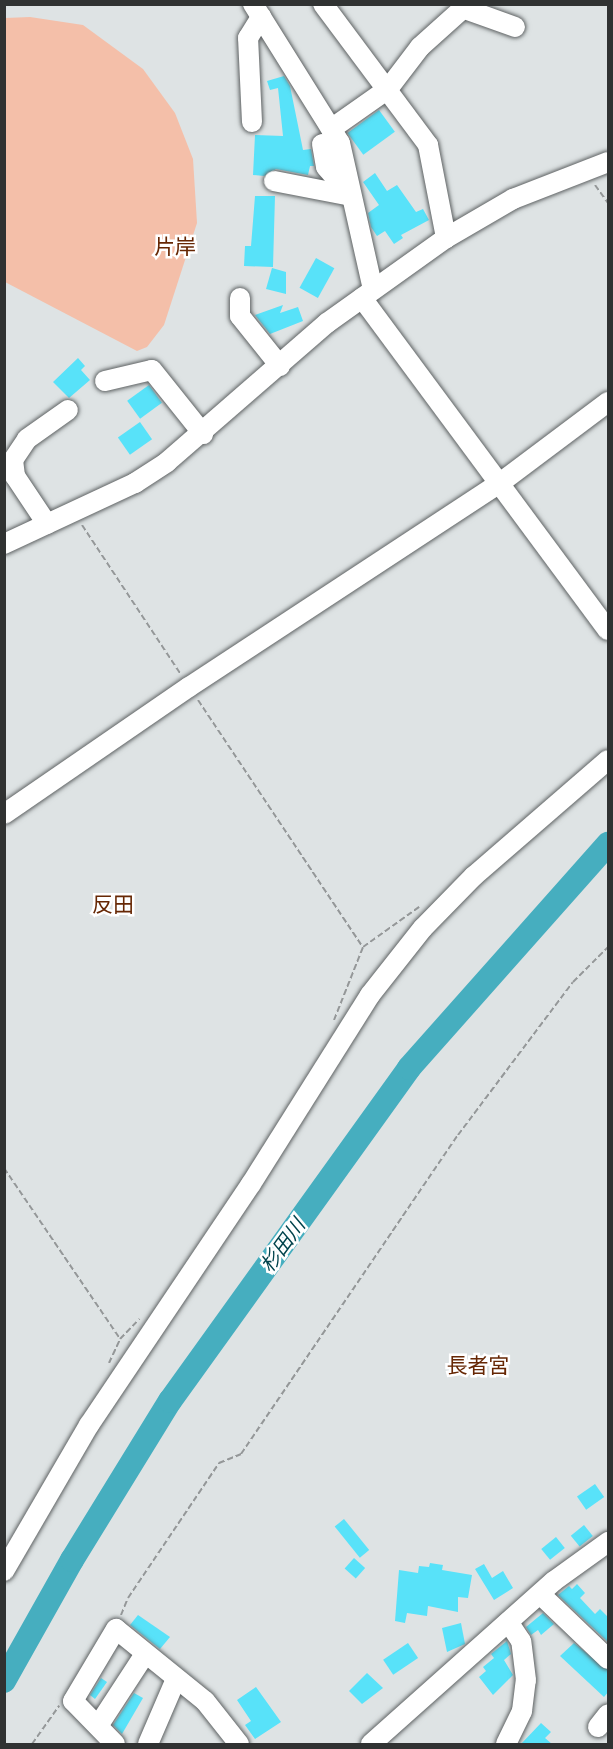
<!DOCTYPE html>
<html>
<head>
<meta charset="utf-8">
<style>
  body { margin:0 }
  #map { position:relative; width:613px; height:1749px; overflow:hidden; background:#dee3e4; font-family:Quicksand,"Noto Sans JP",sans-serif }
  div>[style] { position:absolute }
  .green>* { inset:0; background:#f4bfa9 }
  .river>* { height:24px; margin:-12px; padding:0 12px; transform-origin:12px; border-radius:12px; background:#46aebf }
  .building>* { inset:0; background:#58e2f9; transform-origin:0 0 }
  .path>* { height:2px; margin-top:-1px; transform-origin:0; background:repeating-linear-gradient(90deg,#949798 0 6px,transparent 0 9px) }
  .roads { filter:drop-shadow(0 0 2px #5e6263) drop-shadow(0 0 2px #5e6263) }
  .minor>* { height:20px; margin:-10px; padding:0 10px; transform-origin:10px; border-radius:10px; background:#fff }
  span { translate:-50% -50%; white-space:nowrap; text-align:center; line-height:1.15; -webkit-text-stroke:5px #fff; paint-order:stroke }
  .water-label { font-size:20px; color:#00434c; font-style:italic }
  .quarter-label { font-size:21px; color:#662704 }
  .frame { position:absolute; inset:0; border:6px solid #303232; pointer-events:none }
</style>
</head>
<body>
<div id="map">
  <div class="green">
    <i style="clip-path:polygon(30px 17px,83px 25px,143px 69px,175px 113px,193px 159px,197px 223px,164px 325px,147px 347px,137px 351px,5px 282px,5px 18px)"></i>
  </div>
  <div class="river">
    <i style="left:4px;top:1681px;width:139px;rotate:-60.7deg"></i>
    <i style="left:72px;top:1560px;width:187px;rotate:-58.4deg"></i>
    <i style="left:170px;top:1401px;width:410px;rotate:-54.3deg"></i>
    <i style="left:409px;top:1068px;width:300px;rotate:-48.4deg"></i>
  </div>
  <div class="building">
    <i style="clip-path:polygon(284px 76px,290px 86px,303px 150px,311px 149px,314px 166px,310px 166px,308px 175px,276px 169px,264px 176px,253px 175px,255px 135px,283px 136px,278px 88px,270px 90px,267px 81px)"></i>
    <i style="left:379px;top:110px;width:27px;height:39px;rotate:54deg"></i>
    <i style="clip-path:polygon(375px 173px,387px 191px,397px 185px,416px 212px,423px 209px,429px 220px,401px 235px,403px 238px,394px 244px,385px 231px,377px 236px,371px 227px,368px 213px,379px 205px,363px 182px)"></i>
    <i style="clip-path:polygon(255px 196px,275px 196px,273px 267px,244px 266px,245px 246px,251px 246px)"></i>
    <i style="left:316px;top:258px;width:21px;height:34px;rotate:29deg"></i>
    <i style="clip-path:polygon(272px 268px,286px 272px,286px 294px,266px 289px)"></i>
    <i style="clip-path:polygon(283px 305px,280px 313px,298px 307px,303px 321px,270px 334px,255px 315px)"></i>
    <i style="clip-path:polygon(78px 358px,85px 366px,81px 370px,90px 380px,69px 398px,53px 382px)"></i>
    <i style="left:149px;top:385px;width:22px;height:27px;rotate:54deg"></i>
    <i style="left:140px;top:422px;width:21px;height:27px;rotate:55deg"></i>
    <i style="left:595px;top:1484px;width:16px;height:22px;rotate:55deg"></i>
    <i style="left:344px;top:1519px;width:40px;height:12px;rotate:51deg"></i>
    <i style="left:584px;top:1525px;width:14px;height:17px;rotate:51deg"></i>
    <i style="left:556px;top:1537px;width:14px;height:19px;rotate:51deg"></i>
    <i style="left:354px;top:1558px;width:15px;height:14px;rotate:42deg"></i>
    <i style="clip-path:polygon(430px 1563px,443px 1565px,442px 1570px,472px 1575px,468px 1598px,458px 1597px,458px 1612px,428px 1606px,427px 1616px,407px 1613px,405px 1623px,395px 1621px,399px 1570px,418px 1573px,419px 1566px,429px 1567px)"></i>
    <i style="clip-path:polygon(484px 1564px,492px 1578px,503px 1571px,513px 1588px,494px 1600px,475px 1569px)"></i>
    <i style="clip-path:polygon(577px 1584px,585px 1593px,580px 1598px,595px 1614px,600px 1609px,609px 1618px,609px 1643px,558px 1595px,569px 1586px,572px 1589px)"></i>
    <i style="clip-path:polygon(543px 1613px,554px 1624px,541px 1635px,538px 1630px,531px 1635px,526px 1627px)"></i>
    <i style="clip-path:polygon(138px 1615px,170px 1637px,160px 1649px,130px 1625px)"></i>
    <i style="clip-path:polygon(461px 1623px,465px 1644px,447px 1652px,442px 1628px)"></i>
    <i style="clip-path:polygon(507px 1641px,511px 1654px,504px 1660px,513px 1675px,493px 1695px,479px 1677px,486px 1671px,483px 1667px,494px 1658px,491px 1654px)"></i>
    <i style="left:408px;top:1643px;width:18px;height:30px;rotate:56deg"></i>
    <i style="clip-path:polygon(574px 1643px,609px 1671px,609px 1691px,604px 1697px,560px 1656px)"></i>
    <i style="clip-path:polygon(367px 1673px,383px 1688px,362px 1704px,349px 1691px)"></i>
    <i style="clip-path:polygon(101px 1678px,107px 1682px,95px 1699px,90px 1695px)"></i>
    <i style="clip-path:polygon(256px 1687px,281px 1722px,255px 1739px,245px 1725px,251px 1721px,237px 1700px)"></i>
    <i style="clip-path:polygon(134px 1693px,143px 1698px,122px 1734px,113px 1725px)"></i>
    <i style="clip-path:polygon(541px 1723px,551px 1732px,545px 1738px,552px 1744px,521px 1744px)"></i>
  </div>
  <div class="path">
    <i style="left:595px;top:185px;width:22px;rotate:54deg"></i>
    <i style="left:82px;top:525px;width:178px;rotate:56.5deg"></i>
    <i style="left:198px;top:700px;width:297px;rotate:56.3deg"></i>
    <i style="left:363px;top:947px;width:69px;rotate:-35.5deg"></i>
    <i style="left:334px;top:1020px;width:79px;rotate:-68.3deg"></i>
    <i style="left:4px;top:1168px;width:207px;rotate:55.8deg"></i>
    <i style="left:109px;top:1363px;width:26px;rotate:-65deg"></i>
    <i style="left:120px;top:1339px;width:28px;rotate:-46deg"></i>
    <i style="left:121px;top:1615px;width:18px;rotate:-68deg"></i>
    <i style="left:128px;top:1598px;width:163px;rotate:-56deg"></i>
    <i style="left:219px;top:1463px;width:24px;rotate:-22deg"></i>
    <i style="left:241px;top:1454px;width:386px;rotate:-55.8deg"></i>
    <i style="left:458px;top:1135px;width:191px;rotate:-53.1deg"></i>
    <i style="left:573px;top:982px;width:49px;rotate:-45deg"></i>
    <i style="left:32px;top:1744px;width:47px;rotate:-54.6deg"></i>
  </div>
  <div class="roads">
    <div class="minor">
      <i style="left:253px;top:4px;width:164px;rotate:58deg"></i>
      <i style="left:340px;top:143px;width:150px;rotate:77.3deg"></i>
      <i style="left:323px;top:4px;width:176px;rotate:53.3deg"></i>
      <i style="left:428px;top:145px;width:95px;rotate:79deg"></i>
      <i style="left:465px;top:9px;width:53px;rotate:19.8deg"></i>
      <i style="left:252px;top:122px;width:84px;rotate:-92.7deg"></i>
      <i style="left:248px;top:38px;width:25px;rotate:-58deg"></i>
      <i style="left:331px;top:129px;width:70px;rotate:-35.1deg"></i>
      <i style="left:388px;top:89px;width:53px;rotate:-52.7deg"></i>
      <i style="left:420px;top:47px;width:64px;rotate:-41.9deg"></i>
      <i style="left:322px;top:144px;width:23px;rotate:80deg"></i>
      <i style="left:326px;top:167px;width:38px;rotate:49deg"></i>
      <i style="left:274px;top:181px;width:78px;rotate:11deg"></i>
      <i style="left:240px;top:298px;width:18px;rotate:90deg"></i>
      <i style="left:240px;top:316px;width:64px;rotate:51.3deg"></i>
      <i style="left:362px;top:298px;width:413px;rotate:53.5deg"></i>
      <i style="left:105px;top:381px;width:48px;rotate:-13.2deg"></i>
      <i style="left:152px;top:370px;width:82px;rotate:51.4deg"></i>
      <i style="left:47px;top:524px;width:58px;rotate:-123.7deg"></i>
      <i style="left:15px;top:476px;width:16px;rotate:-97deg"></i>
      <i style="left:13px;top:460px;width:25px;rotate:-56deg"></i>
      <i style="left:27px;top:439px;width:50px;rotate:-35.3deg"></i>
      <i style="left:4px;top:544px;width:145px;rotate:-25deg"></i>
      <i style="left:135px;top:483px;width:38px;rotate:-33deg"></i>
      <i style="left:167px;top:462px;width:212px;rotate:-41deg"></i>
      <i style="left:327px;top:323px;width:146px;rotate:-35.5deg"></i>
      <i style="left:446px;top:238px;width:78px;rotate:-30.2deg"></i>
      <i style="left:513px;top:199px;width:102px;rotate:-21.3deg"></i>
      <i style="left:4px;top:814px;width:224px;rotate:-34.5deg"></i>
      <i style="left:189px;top:687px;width:372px;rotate:-33.3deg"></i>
      <i style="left:500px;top:483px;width:135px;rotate:-36.9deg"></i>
      <i style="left:4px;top:1571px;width:169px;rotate:-59.8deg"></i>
      <i style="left:89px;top:1425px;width:290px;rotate:-56.1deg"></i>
      <i style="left:251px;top:1184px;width:223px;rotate:-57.8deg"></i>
      <i style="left:370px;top:995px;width:85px;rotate:-51.7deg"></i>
      <i style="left:423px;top:928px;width:73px;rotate:-45.6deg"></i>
      <i style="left:474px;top:876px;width:177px;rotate:-40.9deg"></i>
      <i style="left:540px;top:1594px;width:94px;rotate:43.7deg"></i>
      <i style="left:98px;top:1726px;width:86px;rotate:-56.9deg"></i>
      <i style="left:598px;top:1727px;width:16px;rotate:-52deg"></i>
      <i style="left:115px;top:1744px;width:60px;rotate:-134.3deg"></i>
      <i style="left:73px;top:1701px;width:84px;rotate:-59.2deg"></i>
      <i style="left:116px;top:1629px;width:114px;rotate:39deg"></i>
      <i style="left:205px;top:1701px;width:55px;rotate:51.7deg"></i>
      <i style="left:148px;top:1744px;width:71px;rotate:-66.7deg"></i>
      <i style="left:371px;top:1744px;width:245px;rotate:-41.7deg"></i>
      <i style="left:554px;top:1581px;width:67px;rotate:-35.8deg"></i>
      <i style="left:506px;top:1744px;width:37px;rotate:-64deg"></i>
      <i style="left:522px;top:1711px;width:31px;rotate:-83deg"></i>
      <i style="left:526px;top:1680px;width:39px;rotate:-97deg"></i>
      <i style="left:521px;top:1641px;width:23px;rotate:-124deg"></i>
    </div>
  </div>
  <div class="water-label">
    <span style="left:282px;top:1245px;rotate:-54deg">杉田川</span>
  </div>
  <div class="quarter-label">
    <span style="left:175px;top:246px">片岸</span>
    <span style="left:113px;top:904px">反田</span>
    <span style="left:478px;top:1365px">長者宮</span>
  </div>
  <div class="frame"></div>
</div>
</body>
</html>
